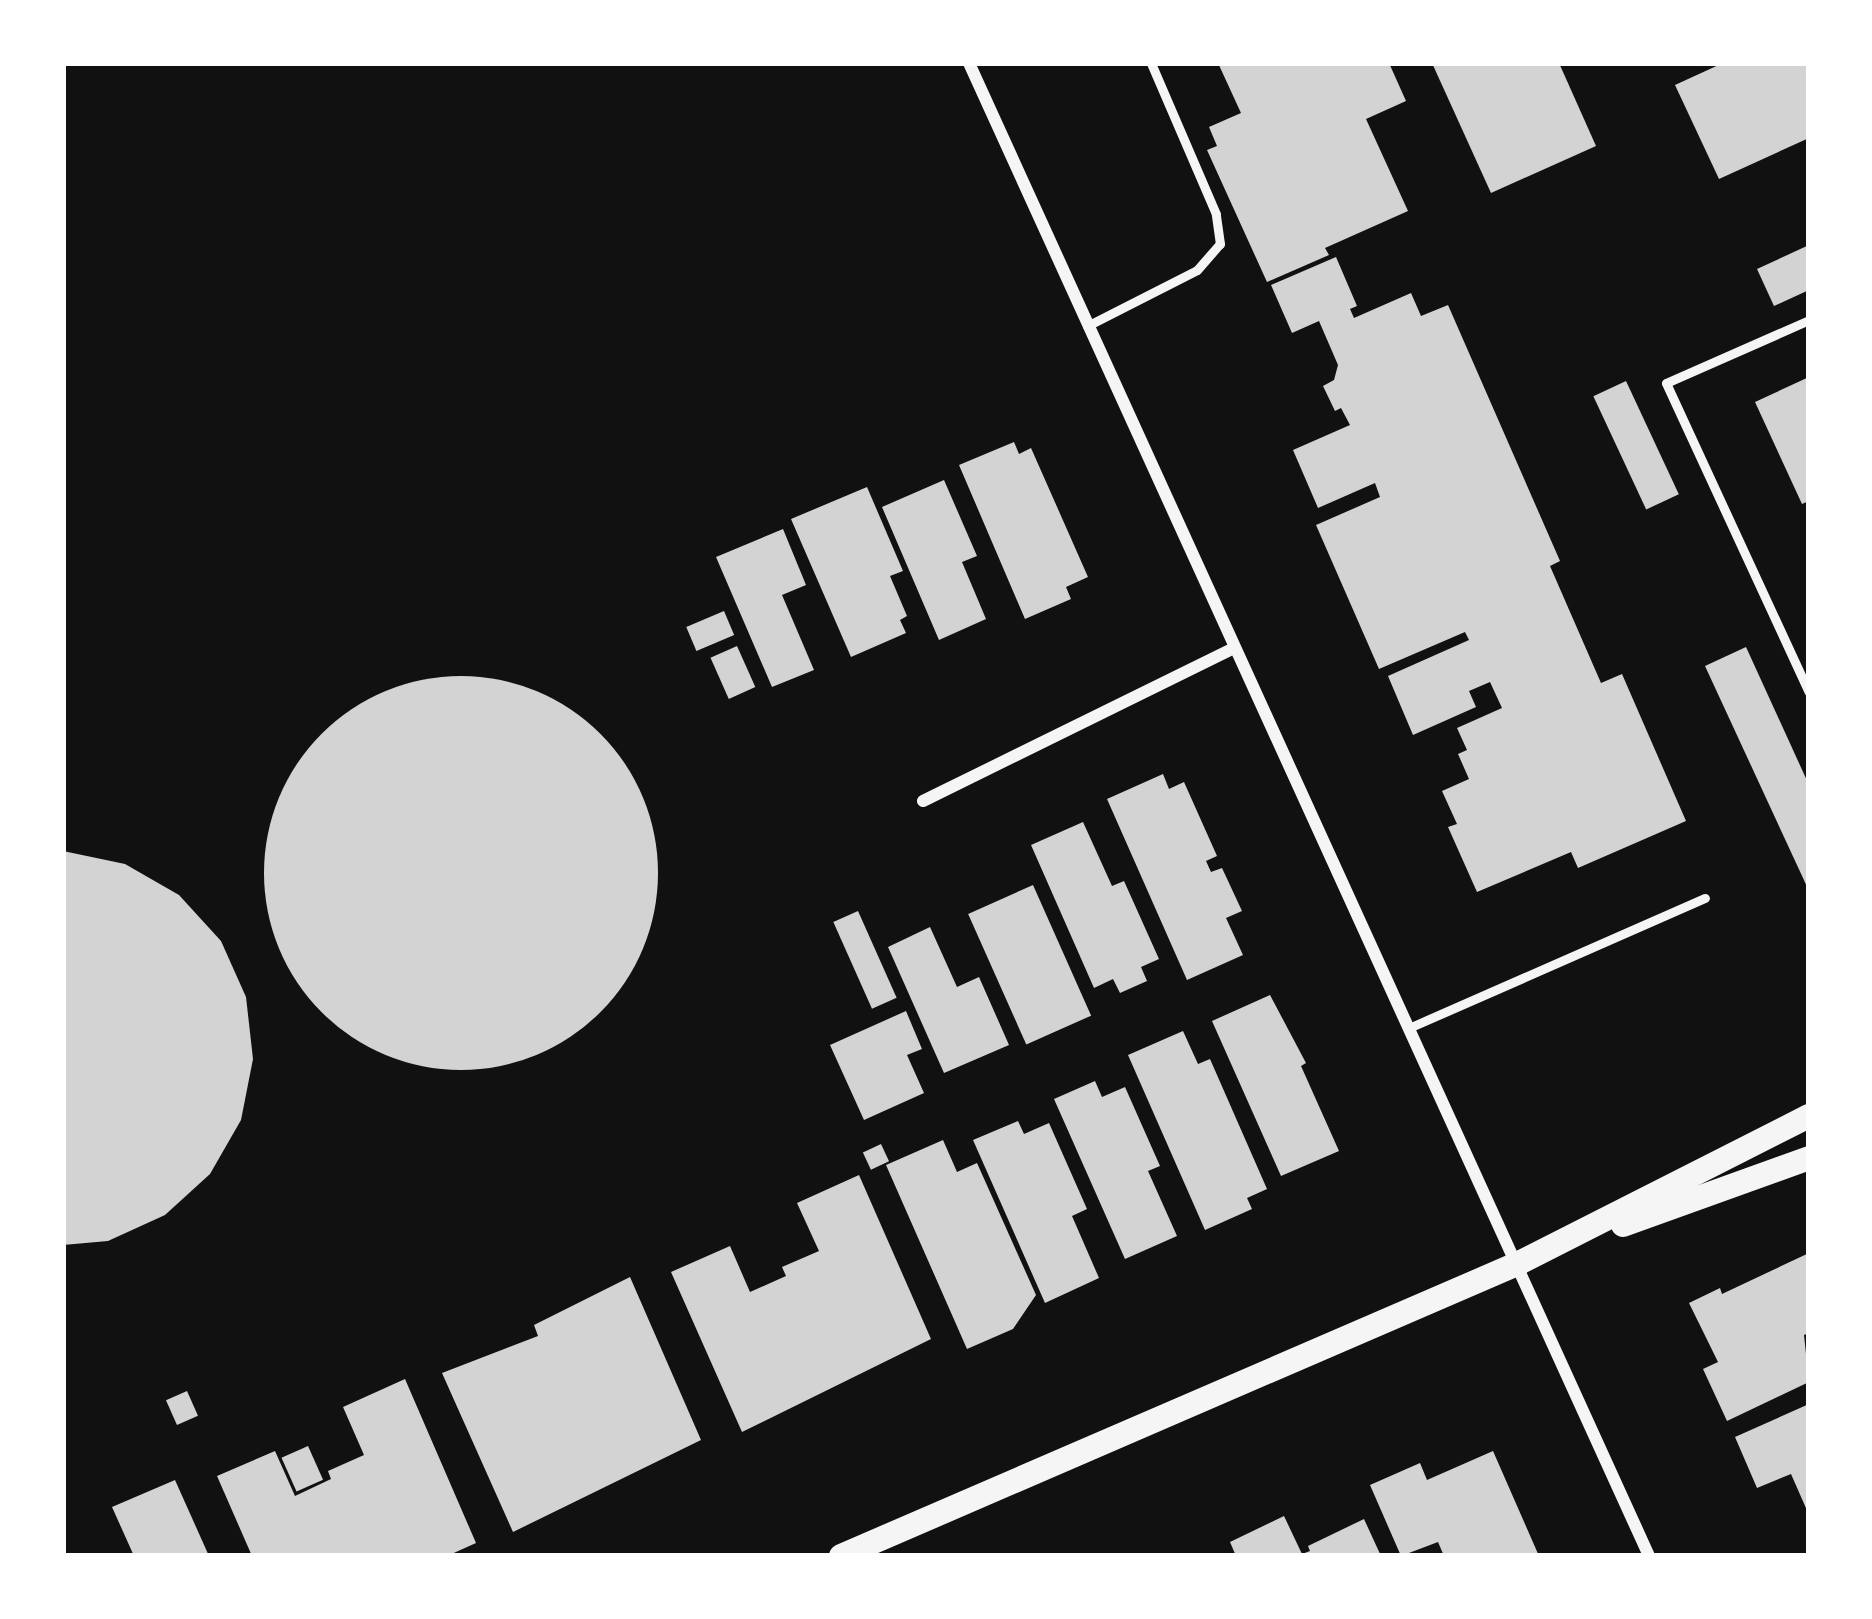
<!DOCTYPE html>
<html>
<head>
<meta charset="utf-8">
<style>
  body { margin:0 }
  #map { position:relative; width:1872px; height:1619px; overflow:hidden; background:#111; font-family:Helvetica,sans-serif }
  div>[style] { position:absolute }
  .building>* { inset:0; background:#d3d3d3; transform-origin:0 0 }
  .round { border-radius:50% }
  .service>* { height:9px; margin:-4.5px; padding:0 4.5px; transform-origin:4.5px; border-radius:4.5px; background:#f5f5f5 }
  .minor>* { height:12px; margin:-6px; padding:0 6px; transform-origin:6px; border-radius:6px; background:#f5f5f5 }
  .secondary>* { height:24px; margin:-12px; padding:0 12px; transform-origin:12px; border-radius:12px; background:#f5f5f5 }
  span { translate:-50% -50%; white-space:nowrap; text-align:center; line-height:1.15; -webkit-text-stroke:12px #fff; paint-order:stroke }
  .frame { position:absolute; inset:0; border:66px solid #fff; pointer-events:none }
</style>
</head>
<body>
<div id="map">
  <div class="building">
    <i style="clip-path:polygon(1218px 63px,1389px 63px,1406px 101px,1366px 119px,1408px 211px,1325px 248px,1329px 255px,1267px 282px,1207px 150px,1217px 146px,1209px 127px,1241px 113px)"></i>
    <i style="clip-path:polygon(1432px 63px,1559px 63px,1596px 146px,1491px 193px)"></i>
    <i style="clip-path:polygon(1723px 63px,1809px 63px,1809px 138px,1719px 179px,1675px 85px)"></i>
    <i style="clip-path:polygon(1809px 245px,1809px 290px,1774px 306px,1757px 269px)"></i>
    <i style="clip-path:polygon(1336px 257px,1357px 306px,1350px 309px,1354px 318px,1411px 293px,1421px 316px,1448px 305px,1560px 561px,1550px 566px,1601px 683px,1622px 674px,1686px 821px,1578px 868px,1571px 852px,1477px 892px,1448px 827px,1457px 824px,1442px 791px,1469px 779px,1458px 754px,1467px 750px,1457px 728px,1502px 708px,1490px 682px,1469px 691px,1476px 707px,1413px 735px,1388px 676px,1469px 640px,1465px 632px,1379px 669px,1316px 525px,1380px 497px,1375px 483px,1318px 508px,1293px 450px,1350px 425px,1341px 408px,1335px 411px,1323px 386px,1334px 380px,1338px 365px,1319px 321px,1292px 333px,1271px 285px)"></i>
    <i style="clip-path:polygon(1809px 377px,1809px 501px,1802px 504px,1755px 402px)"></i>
    <i style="left:1626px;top:381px;width:125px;height:36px;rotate:65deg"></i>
    <i style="clip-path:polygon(1014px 442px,1019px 454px,1031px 448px,1088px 577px,1066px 587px,1071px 599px,1025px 619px,959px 465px)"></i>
    <i style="clip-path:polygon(944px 480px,977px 556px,962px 562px,986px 619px,939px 640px,882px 507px)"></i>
    <i style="clip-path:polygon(867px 487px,903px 571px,890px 576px,907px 616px,900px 620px,906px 633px,851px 657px,791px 519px)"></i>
    <i style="clip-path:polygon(783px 529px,806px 585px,782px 595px,814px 670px,772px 687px,716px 557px)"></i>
    <i style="left:724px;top:611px;width:26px;height:41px;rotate:67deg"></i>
    <i style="left:737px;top:646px;width:45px;height:29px;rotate:66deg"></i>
    <i style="clip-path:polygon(1746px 647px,1809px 785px,1809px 891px,1705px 666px)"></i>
    <i class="round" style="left:264px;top:676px;width:394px;height:394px"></i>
    <i style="clip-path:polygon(1163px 774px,1169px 789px,1184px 782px,1217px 856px,1206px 861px,1211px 872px,1222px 868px,1242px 911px,1226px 918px,1243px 955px,1187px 980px,1107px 799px)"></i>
    <i style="clip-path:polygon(1083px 822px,1112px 886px,1124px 881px,1159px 959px,1141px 967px,1147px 981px,1120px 993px,1113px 979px,1094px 988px,1031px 845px)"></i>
    <i style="clip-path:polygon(63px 851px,125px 864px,179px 895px,221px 941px,246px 997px,253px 1059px,241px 1120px,210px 1174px,165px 1215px,108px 1241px,63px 1245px)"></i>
    <i style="left:1033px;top:885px;width:143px;height:71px;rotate:66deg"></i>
    <i style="left:858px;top:911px;width:95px;height:27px;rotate:66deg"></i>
    <i style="clip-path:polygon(930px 927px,957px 987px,979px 977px,1009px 1045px,944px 1073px,888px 947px)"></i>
    <i style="clip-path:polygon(1270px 995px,1306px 1063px,1301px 1066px,1339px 1151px,1281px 1176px,1212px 1021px)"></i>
    <i style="clip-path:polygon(906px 1011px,922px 1049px,907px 1055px,924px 1093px,864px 1120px,830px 1045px)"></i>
    <i style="clip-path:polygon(1183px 1031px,1198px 1064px,1210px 1059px,1267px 1189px,1247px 1198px,1252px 1209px,1205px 1230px,1128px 1055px)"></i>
    <i style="clip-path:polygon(1095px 1081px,1102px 1097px,1125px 1087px,1160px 1166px,1148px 1171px,1177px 1236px,1125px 1259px,1054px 1099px)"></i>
    <i style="clip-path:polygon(1018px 1121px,1024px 1134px,1049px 1123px,1087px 1209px,1072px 1216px,1099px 1278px,1045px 1303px,973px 1140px)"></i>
    <i style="clip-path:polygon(943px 1140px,957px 1172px,977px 1163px,1036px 1295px,1013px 1329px,967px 1349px,886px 1165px)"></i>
    <i style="left:881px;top:1144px;width:19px;height:20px;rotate:65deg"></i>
    <i style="clip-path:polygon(859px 1175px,931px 1339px,742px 1432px,671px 1272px,730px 1246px,750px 1292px,786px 1276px,782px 1267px,819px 1251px,797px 1203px)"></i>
    <i style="clip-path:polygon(1809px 1253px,1809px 1333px,1804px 1335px,1809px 1382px,1727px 1421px,1703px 1369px,1718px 1362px,1689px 1303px,1720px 1288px,1722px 1294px)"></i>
    <i style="clip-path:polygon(630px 1277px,701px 1440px,513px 1532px,442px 1373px,538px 1336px,534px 1325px)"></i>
    <i style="clip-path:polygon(405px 1379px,476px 1543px,447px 1556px,252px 1556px,217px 1476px,275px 1451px,295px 1496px,331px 1479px,328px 1471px,364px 1455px,343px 1407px)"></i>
    <i style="left:187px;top:1391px;width:27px;height:23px;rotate:66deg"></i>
    <i style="clip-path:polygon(1809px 1404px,1809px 1515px,1791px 1474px,1757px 1488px,1735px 1437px)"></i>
    <i style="left:308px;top:1446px;width:37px;height:29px;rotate:66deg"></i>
    <i style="clip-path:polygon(1493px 1451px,1539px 1556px,1444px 1556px,1438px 1542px,1401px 1556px,1370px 1485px,1420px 1463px,1427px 1480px)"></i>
    <i style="clip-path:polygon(175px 1480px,209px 1556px,134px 1556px,112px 1507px)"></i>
    <i style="clip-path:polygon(1284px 1516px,1302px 1554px,1310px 1551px,1308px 1546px,1364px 1519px,1381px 1556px,1236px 1556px,1230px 1542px)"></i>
  </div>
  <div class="service">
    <i style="left:1809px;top:320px;width:156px;rotate:156.2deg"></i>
    <i style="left:1666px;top:383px;width:340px;rotate:65.2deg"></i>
    <i style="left:1087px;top:326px;width:123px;rotate:-27deg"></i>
    <i style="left:1197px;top:270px;width:35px;rotate:-49deg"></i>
    <i style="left:1220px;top:244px;width:30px;rotate:-98deg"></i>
    <i style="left:1216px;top:214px;width:164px;rotate:-113.3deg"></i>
    <i style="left:1411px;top:1027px;width:321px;rotate:-23.7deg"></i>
  </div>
  <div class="minor">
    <i style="left:969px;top:63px;width:1641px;rotate:65.51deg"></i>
    <i style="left:923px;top:801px;width:347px;rotate:-26.2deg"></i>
  </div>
  <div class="secondary">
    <i style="left:1623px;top:1225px;width:198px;rotate:-19.8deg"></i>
    <i style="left:841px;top:1556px;width:739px;rotate:-23.37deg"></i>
    <i style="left:1519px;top:1263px;width:325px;rotate:-26.9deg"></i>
  </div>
  <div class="frame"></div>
</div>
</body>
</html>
